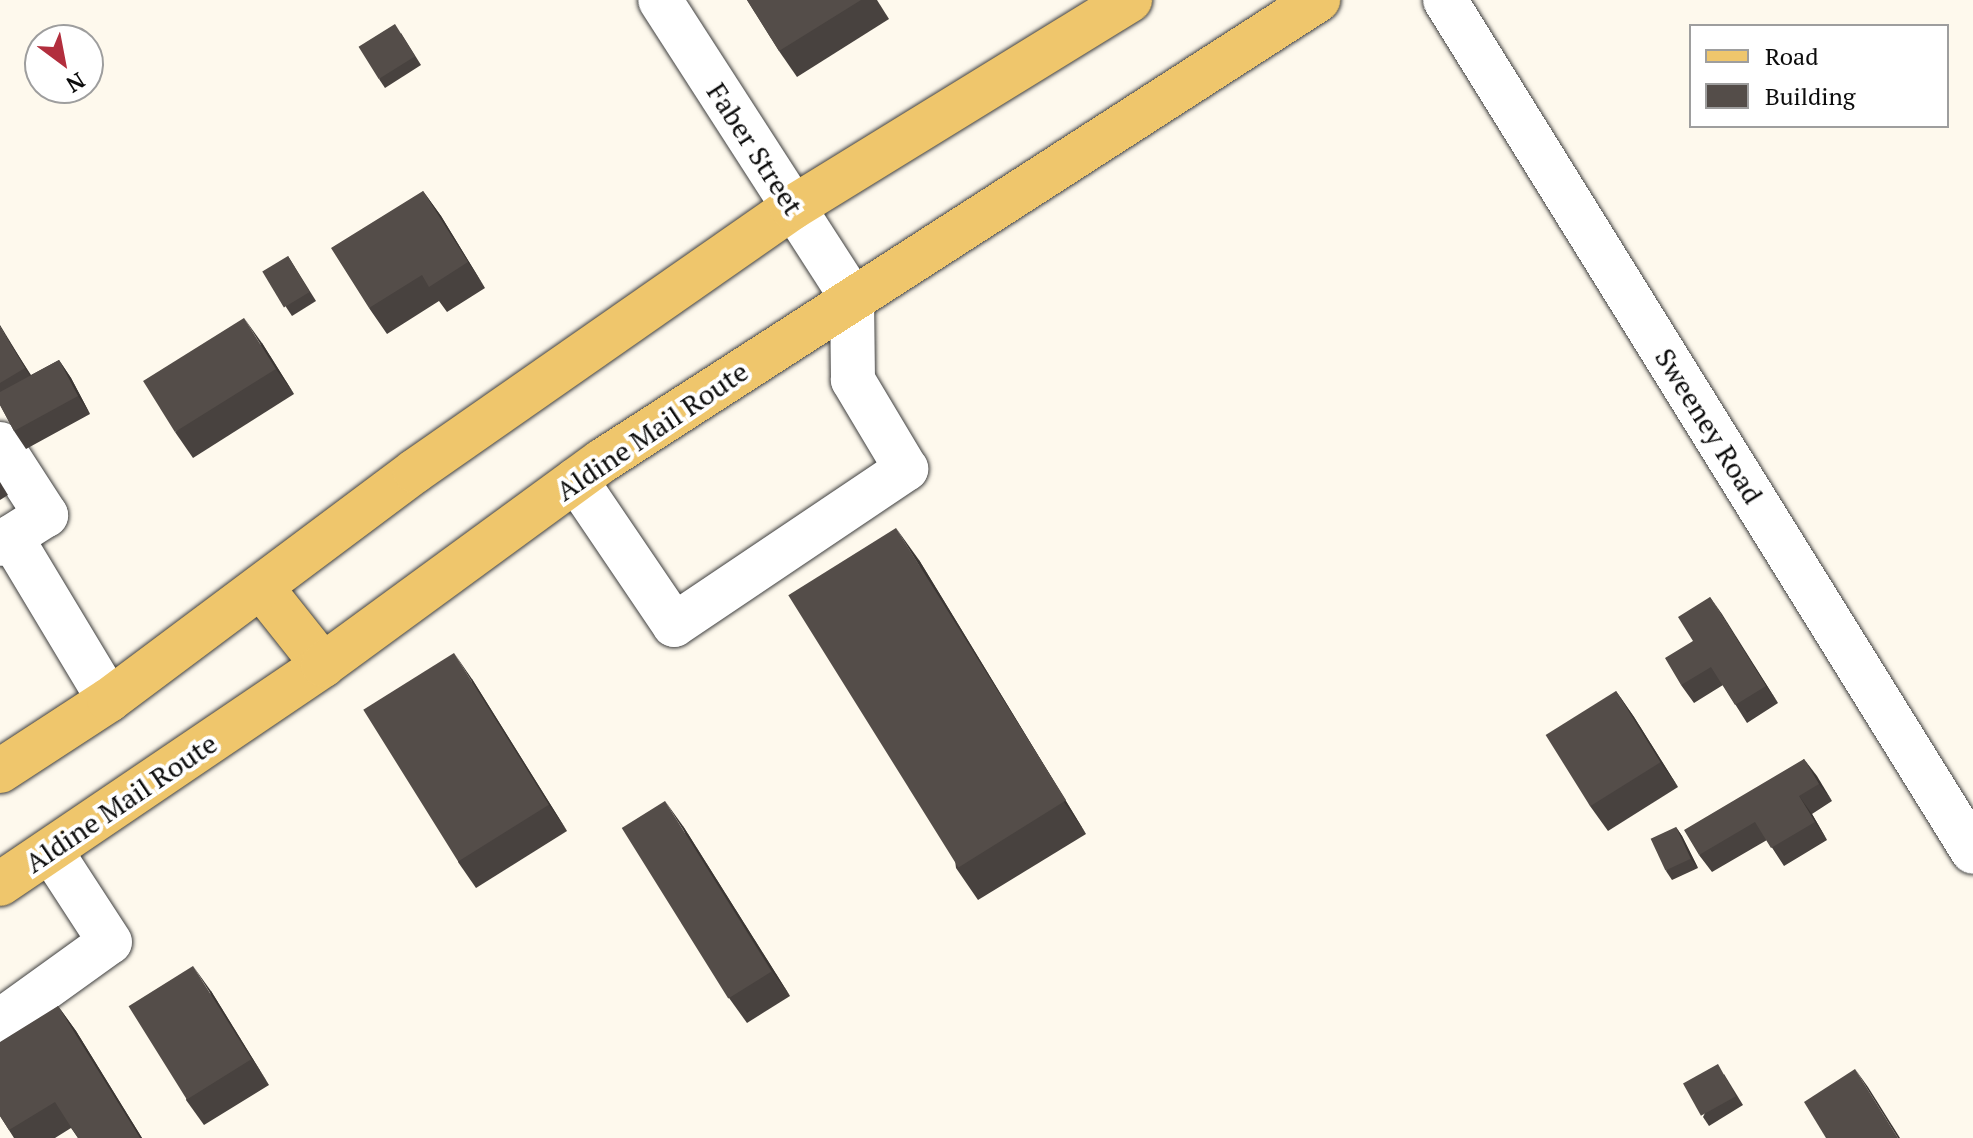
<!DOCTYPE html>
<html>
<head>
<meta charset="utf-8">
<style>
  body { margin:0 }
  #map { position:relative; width:1973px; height:1138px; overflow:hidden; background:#fef9ed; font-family:"PT Serif",serif }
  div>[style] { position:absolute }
  .roads { filter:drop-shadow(0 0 2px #3f3f3f) drop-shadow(0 0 2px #3f3f3f) }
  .minor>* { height:44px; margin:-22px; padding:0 22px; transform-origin:22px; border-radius:22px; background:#fff }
  .major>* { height:44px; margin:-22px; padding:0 22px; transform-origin:22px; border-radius:22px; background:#efc66c }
  .wall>* { inset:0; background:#48423f }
  .shaded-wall>* { inset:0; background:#3b3633 }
  .building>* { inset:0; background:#544d49; transform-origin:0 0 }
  span { translate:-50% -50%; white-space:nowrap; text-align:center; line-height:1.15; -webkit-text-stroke:8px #fff; paint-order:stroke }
  .street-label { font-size:28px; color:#0c0c0c }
  .legend { position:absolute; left:1689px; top:24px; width:260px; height:104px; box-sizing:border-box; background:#fff; border:2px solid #9e9e9e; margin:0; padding:10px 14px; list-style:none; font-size:24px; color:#0c0c0c }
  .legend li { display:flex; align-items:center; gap:16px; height:40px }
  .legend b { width:40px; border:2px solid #9e9e9e }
  .north { position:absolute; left:24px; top:24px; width:80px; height:80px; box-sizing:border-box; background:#fff; border:2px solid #9e9e9e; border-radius:50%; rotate:148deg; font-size:22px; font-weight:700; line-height:32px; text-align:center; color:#0c0c0c }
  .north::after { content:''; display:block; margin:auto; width:28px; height:36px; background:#b22e3d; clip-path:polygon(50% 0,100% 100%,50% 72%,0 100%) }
</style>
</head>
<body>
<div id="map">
  <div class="roads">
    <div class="minor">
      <i style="left:1445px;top:0;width:1002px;rotate:58.21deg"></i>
      <i style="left:0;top:444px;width:85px;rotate:57.1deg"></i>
      <i style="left:46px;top:515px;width:54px;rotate:147.8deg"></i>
      <i style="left:576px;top:480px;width:175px;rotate:55.9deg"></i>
      <i style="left:674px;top:625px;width:280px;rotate:-33.9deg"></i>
      <i style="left:906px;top:469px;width:104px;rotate:-120.8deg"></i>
      <i style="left:853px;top:380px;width:82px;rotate:-90.7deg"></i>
      <i style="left:852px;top:298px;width:354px;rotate:-122.8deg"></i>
      <i style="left:11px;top:537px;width:190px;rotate:59deg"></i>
      <i style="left:0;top:1021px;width:135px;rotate:-35.7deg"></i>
      <i style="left:110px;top:942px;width:108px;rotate:-123deg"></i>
    </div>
    <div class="major">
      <i style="left:261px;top:587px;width:100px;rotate:51.5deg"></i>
      <i style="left:0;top:771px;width:130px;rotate:-33.1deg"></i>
      <i style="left:109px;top:700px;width:382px;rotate:-36.8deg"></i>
      <i style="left:415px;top:471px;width:460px;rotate:-34.9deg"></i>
      <i style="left:792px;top:208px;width:397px;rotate:-31.6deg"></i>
      <i style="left:0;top:884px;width:390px;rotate:-34.1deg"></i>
      <i style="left:323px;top:665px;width:346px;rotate:-36.2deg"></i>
      <i style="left:602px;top:461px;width:852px;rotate:-32.78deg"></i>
    </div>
  </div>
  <div class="wall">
    <i style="clip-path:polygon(747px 0,877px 0,889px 19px,797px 77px,779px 51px)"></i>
    <i style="clip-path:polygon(401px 33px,421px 65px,385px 88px,379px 79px)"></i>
    <i style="clip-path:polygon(423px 191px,441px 216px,485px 288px,447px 312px,439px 301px,387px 334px,369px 308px)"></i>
    <i style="clip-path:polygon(288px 256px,316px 301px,292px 316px,286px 307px)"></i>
    <i style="clip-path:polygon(0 327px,31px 375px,59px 360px,71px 378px,90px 414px,26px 449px,14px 431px,0 405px)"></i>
    <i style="clip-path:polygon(262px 343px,294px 394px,193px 458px,175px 432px)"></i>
    <i style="clip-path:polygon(0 482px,8px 495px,0 500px)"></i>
    <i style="clip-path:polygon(919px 560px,1086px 834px,978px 900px,956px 868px)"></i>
    <i style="clip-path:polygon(1710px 597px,1778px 703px,1747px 723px,1723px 685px,1694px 703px,1681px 685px,1693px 641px)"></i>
    <i style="clip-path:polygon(472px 679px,567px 831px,476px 888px,458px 862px)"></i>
    <i style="clip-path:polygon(1616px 691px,1634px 717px,1678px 787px,1608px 831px,1590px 806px)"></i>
    <i style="clip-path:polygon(1804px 759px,1832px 801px,1812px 814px,1827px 840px,1784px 866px,1767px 840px,1712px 872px,1699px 855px)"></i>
    <i style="clip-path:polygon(683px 826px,790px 996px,747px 1023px,729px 998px)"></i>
    <i style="clip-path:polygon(1676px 827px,1682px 836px,1698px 868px,1672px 880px,1666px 871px)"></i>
    <i style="clip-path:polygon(211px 991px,269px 1085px,204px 1125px,186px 1100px)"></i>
    <i style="clip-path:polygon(58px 1006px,76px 1031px,142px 1138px,78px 1138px,71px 1128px,55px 1138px,14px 1138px,0 1116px)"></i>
    <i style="clip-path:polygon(1724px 1074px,1743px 1105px,1709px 1126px,1703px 1117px)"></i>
  </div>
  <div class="shaded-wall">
    <i style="clip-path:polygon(423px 191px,441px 216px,485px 288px,468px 262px)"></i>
    <i style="clip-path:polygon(244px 318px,262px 343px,294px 394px,276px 369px)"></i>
    <i style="clip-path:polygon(0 325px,37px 386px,25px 368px,0 327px)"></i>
    <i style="clip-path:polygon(59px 360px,71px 378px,90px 414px,78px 396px)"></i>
    <i style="clip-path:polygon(896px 528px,919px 560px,1086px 834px,1064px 802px)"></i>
    <i style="clip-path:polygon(1710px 597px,1722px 614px,1778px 703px,1766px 686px)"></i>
    <i style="clip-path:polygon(454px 653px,472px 679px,567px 831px,549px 805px)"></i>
    <i style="clip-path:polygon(1616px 691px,1634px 717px,1678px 787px,1660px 762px)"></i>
    <i style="clip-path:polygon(1804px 759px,1817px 776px,1832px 801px,1819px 784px)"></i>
    <i style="clip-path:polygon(1799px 796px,1812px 814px,1827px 840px,1815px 822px)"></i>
    <i style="clip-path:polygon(665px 801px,683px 826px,790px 996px,772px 971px)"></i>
    <i style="clip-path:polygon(1676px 827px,1682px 836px,1698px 868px,1691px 859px)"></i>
    <i style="clip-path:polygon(193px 966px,211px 991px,269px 1085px,252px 1059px)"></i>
    <i style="clip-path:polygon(58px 1006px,76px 1031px,142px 1138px,140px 1138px)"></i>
    <i style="clip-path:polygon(1855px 1069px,1868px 1087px,1900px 1138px,1898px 1138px)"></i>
  </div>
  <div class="building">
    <i style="clip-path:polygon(747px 0,861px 0,779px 51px)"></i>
    <i style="left:395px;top:24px;width:38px;height:43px;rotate:58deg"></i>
    <i style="clip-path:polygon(423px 191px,468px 262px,429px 287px,422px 275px,369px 308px,331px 248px)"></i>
    <i style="left:288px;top:256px;width:42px;height:30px;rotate:59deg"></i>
    <i style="left:244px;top:318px;width:60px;height:119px;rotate:58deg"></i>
    <i style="clip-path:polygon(0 327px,25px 368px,0 383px)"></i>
    <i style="clip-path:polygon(59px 360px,78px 396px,14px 431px,0 405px,0 392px)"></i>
    <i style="left:896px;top:528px;width:321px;height:127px;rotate:58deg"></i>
    <i style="clip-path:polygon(1710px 597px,1766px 686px,1735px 705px,1711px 667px,1681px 685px,1665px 658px,1693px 641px,1678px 617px)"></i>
    <i style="left:454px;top:653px;width:179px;height:107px;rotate:58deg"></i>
    <i style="left:1616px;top:691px;width:84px;height:83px;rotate:58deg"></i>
    <i style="clip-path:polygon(1804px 759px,1819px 784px,1799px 796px,1815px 822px,1771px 848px,1755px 822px,1699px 855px,1684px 830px)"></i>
    <i style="left:665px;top:801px;width:201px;height:51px;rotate:58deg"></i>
    <i style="left:1676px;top:827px;width:35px;height:28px;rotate:65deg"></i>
    <i style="left:193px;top:966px;width:110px;height:76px;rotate:58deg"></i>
    <i style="clip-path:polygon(58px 1006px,140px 1138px,78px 1138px,55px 1102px,9px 1130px,0 1116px,0 1042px)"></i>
    <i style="left:1718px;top:1064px;width:37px;height:40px;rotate:61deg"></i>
    <i style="clip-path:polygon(1855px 1069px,1898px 1138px,1826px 1138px,1804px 1102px)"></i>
  </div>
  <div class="street-label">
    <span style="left:755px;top:149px;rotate:57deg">Faber Street</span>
    <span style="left:1709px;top:426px;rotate:58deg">Sweeney Road</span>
    <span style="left:652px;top:431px;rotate:-34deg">Aldine Mail Route</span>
    <span style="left:121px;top:803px;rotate:-34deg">Aldine Mail Route</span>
  </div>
  <ul class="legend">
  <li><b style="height:10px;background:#efc66c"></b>Road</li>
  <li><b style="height:22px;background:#544d49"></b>Building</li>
  </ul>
  <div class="north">N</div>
</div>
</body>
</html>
